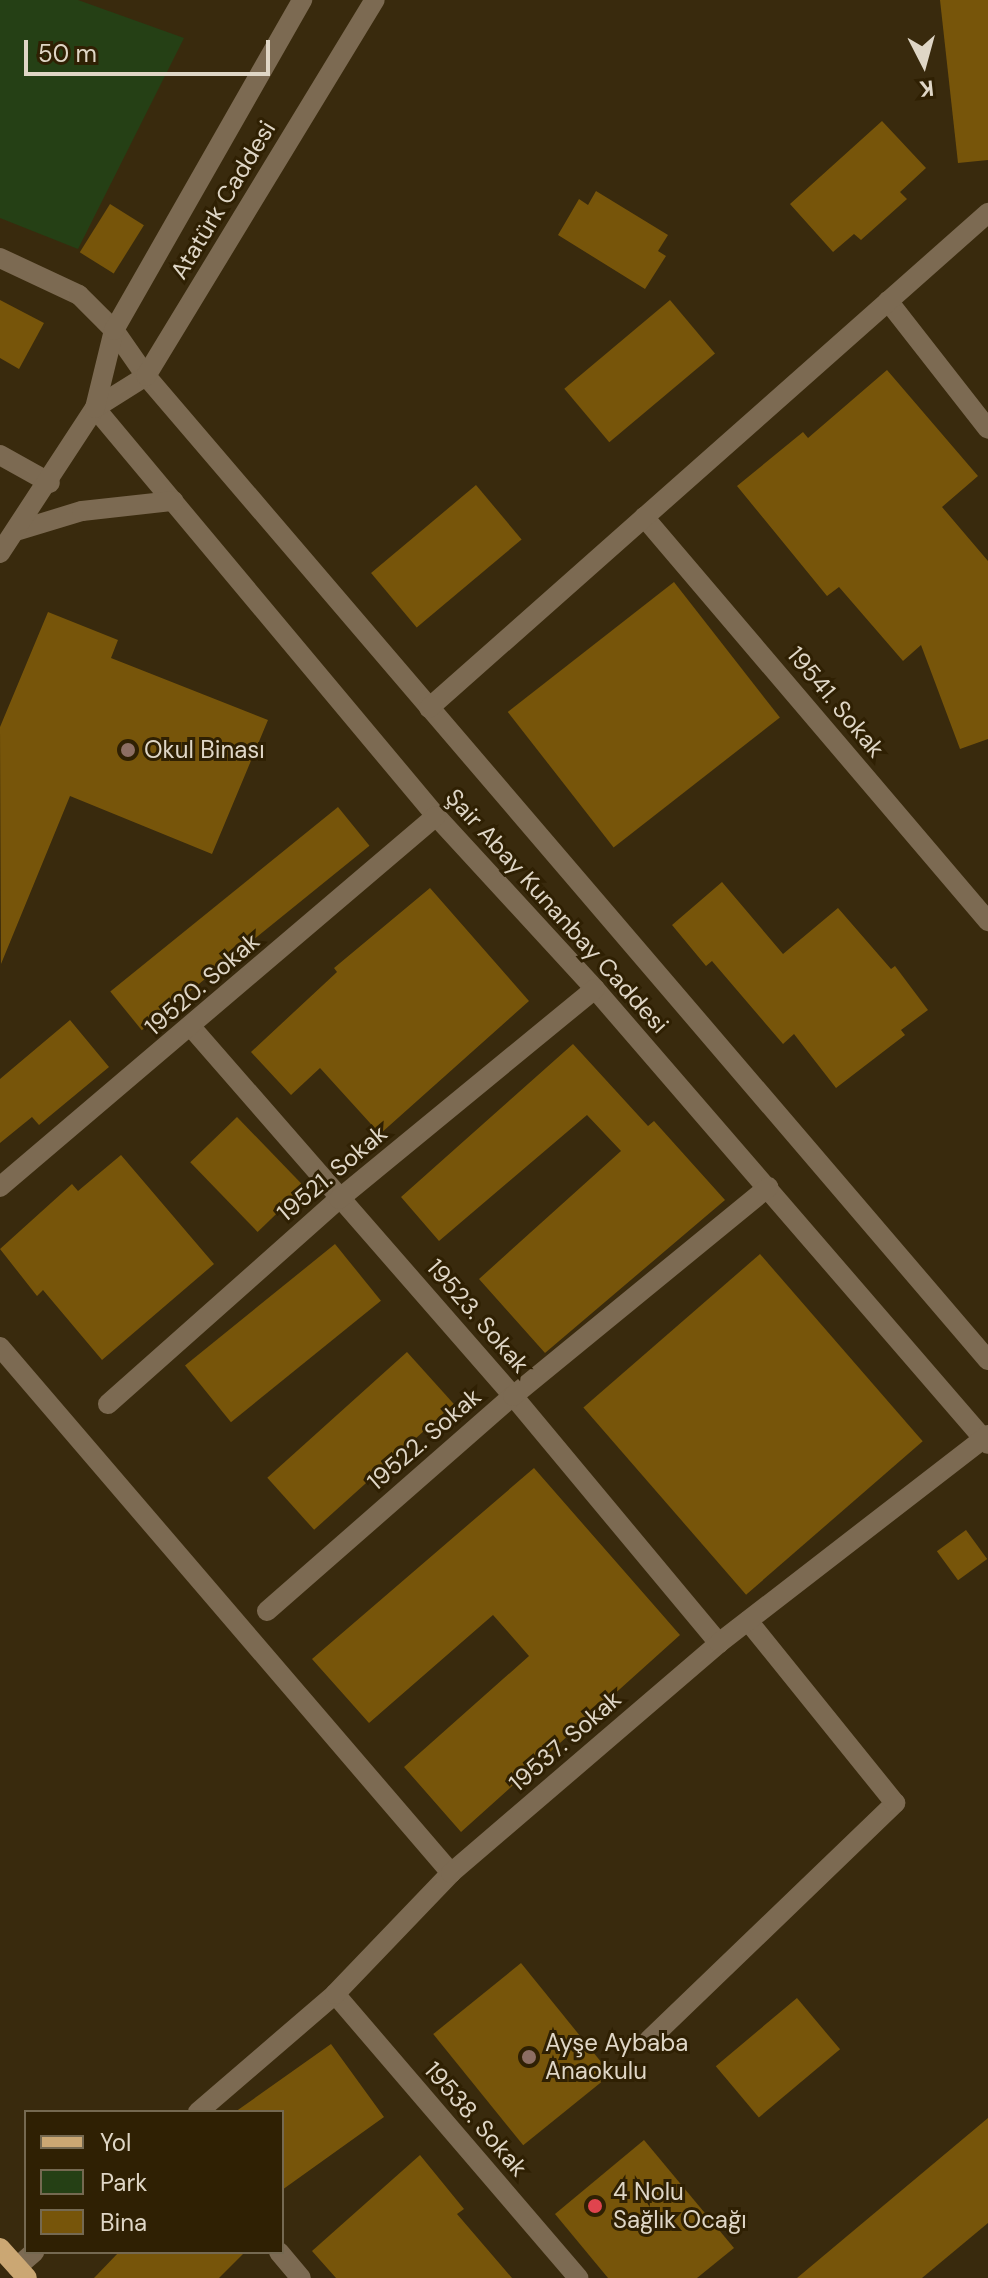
<!DOCTYPE html>
<html>
<head>
<meta charset="utf-8">
<style>
  body { margin:0 }
  #map { position:relative; width:988px; height:2278px; overflow:hidden; background:#392a0d; font-family:"DM Sans",sans-serif }
  div>[style] { position:absolute }
  .green>* { inset:0; background:#254015 }
  .building>* { inset:0; background:#77550a; transform-origin:0 0 }
  .minor>* { height:20px; margin:-10px; padding:0 10px; transform-origin:10px; border-radius:10px; background:#7c6a52 }
  .major>* { height:20px; margin:-10px; padding:0 10px; transform-origin:10px; border-radius:10px; background:#cba773 }
  .dots>* { width:22px; height:22px; translate:-50% -50%; box-sizing:border-box; border:4px solid #2f2003; border-radius:50% }
  span { translate:-50% -50%; white-space:nowrap; text-align:center; line-height:1.15; -webkit-text-stroke:6px #2f2003; paint-order:stroke }
  .street-label { font-size:24px; color:#dfd6c6 }
  .poi-label { font-size:24px; color:#dfd6c6 }
  .left { translate:0 -50%; text-align:left }
  .legend { position:absolute; left:24px; top:2110px; width:260px; height:144px; box-sizing:border-box; background:#2f2003; border:2px solid #756951; margin:0; padding:10px 14px; list-style:none; font-size:24px; color:#dfd6c6 }
  .legend li { display:flex; align-items:center; gap:16px; height:40px }
  .legend b { width:40px; border:2px solid #756951 }
  .north { position:absolute; left:884px; top:24px; width:80px; height:80px; -webkit-text-stroke:6px #2f2003; paint-order:stroke; rotate:174deg; font-size:22px; font-weight:700; line-height:32px; text-align:center; color:#dfd6c6 }
  .north::after { content:''; display:block; margin:auto; width:28px; height:36px; background:#dfd6c6; clip-path:polygon(50% 0,100% 100%,50% 72%,0 100%) }
  .scale { position:absolute; left:24px; top:40px; width:246px; height:36px; box-sizing:border-box; border:4px solid #dfd6c6; border-top:0; padding-left:10px; font-size:24px; line-height:28px; white-space:nowrap; color:#dfd6c6; -webkit-text-stroke:6px #2f2003; paint-order:stroke }
</style>
</head>
<body>
<div id="map">
  <div class="green">
    <i style="clip-path:polygon(0 0,78px 0,184px 38px,78px 249px,0 218px)"></i>
  </div>
  <div class="building">
    <i style="clip-path:polygon(940px 0,988px 0,988px 160px,958px 163px)"></i>
    <i style="clip-path:polygon(882px 121px,926px 168px,900px 192px,907px 199px,861px 240px,854px 234px,833px 252px,790px 204px)"></i>
    <i style="clip-path:polygon(596px 191px,668px 235px,658px 251px,666px 256px,645px 289px,558px 235px,579px 199px,588px 205px)"></i>
    <i style="left:110px;top:204px;width:40px;height:57px;rotate:32deg"></i>
    <i style="clip-path:polygon(0 300px,44px 323px,19px 369px,0 358px)"></i>
    <i style="left:670px;top:300px;width:70px;height:138px;rotate:50deg"></i>
    <i style="clip-path:polygon(887px 370px,978px 476px,942px 507px,988px 561px,988px 739px,960px 749px,921px 645px,903px 661px,839px 587px,827px 596px,737px 486px,803px 432px,808px 438px)"></i>
    <i style="left:476px;top:485px;width:71px;height:137px;rotate:50deg"></i>
    <i style="left:674px;top:582px;width:172px;height:211px;rotate:52deg"></i>
    <i style="clip-path:polygon(48px 612px,118px 640px,111px 658px,268px 720px,212px 854px,70px 796px,1px 964px,0 727px)"></i>
    <i style="left:338px;top:807px;width:50px;height:293px;rotate:51deg"></i>
    <i style="clip-path:polygon(722px 882px,783px 954px,838px 908px,891px 969px,895px 966px,928px 1010px,901px 1030px,905px 1035px,836px 1088px,794px 1034px,783px 1044px,712px 961px,706px 966px,672px 925px)"></i>
    <i style="clip-path:polygon(430px 888px,529px 1001px,380px 1134px,320px 1068px,291px 1095px,251px 1052px,337px 972px,334px 968px)"></i>
    <i style="clip-path:polygon(70px 1020px,109px 1067px,39px 1125px,32px 1117px,0 1143px,0 1079px)"></i>
    <i style="clip-path:polygon(573px 1044px,648px 1126px,654px 1121px,725px 1200px,545px 1353px,479px 1279px,621px 1151px,587px 1115px,439px 1241px,401px 1197px)"></i>
    <i style="left:237px;top:1117px;width:97px;height:65px;rotate:46deg"></i>
    <i style="clip-path:polygon(121px 1155px,214px 1264px,102px 1360px,43px 1290px,37px 1296px,0 1249px,72px 1184px,78px 1191px)"></i>
    <i style="left:335px;top:1244px;width:73px;height:193px;rotate:51deg"></i>
    <i style="left:760px;top:1254px;width:248px;height:234px;rotate:49deg"></i>
    <i style="left:407px;top:1352px;width:70px;height:188px;rotate:48deg"></i>
    <i style="clip-path:polygon(534px 1468px,680px 1635px,461px 1832px,404px 1767px,529px 1656px,493px 1615px,369px 1723px,312px 1659px)"></i>
    <i style="left:966px;top:1530px;width:36px;height:36px;rotate:54deg"></i>
    <i style="left:521px;top:1963px;width:143px;height:113px;rotate:51deg"></i>
    <i style="left:797px;top:1998px;width:67px;height:106px;rotate:50deg"></i>
    <i style="clip-path:polygon(331px 2044px,384px 2117px,282px 2190px,282px 2112px,235px 2112px)"></i>
    <i style="clip-path:polygon(988px 2118px,988px 2223px,922px 2278px,797px 2278px)"></i>
    <i style="clip-path:polygon(644px 2140px,734px 2248px,697px 2278px,608px 2278px,555px 2214px)"></i>
    <i style="clip-path:polygon(420px 2155px,464px 2209px,457px 2214px,512px 2278px,336px 2278px,312px 2251px)"></i>
    <i style="clip-path:polygon(119px 2252px,245px 2252px,219px 2278px,94px 2278px)"></i>
  </div>
  <div class="minor">
    <i style="left:0;top:258px;width:87px;rotate:25.1deg"></i>
    <i style="left:79px;top:295px;width:49px;rotate:45deg"></i>
    <i style="left:114px;top:330px;width:56px;rotate:55.2deg"></i>
    <i style="left:146px;top:376px;width:1295px;rotate:49.45deg"></i>
    <i style="left:888px;top:301px;width:162px;rotate:52deg"></i>
    <i style="left:95px;top:408px;width:532px;rotate:50.11deg"></i>
    <i style="left:436px;top:816px;width:235px;rotate:47.4deg"></i>
    <i style="left:595px;top:989px;width:601px;rotate:49.18deg"></i>
    <i style="left:95px;top:408px;width:60px;rotate:-32.1deg"></i>
    <i style="left:146px;top:376px;width:440px;rotate:-58.7deg"></i>
    <i style="left:0;top:455px;width:57px;rotate:29.2deg"></i>
    <i style="left:644px;top:517px;width:531px;rotate:49.59deg"></i>
    <i style="left:16px;top:531px;width:69px;rotate:-16.9deg"></i>
    <i style="left:82px;top:511px;width:92px;rotate:-6.3deg"></i>
    <i style="left:0;top:553px;width:173px;rotate:-56.8deg"></i>
    <i style="left:95px;top:408px;width:80px;rotate:-76.3deg"></i>
    <i style="left:114px;top:330px;width:380px;rotate:-60.3deg"></i>
    <i style="left:429px;top:708px;width:747px;rotate:-41.53deg"></i>
    <i style="left:192px;top:1028px;width:488px;rotate:48.9deg"></i>
    <i style="left:513px;top:1396px;width:322px;rotate:50.2deg"></i>
    <i style="left:0;top:1187px;width:572px;rotate:-40.4deg"></i>
    <i style="left:0;top:1347px;width:693px;rotate:49.39deg"></i>
    <i style="left:108px;top:1404px;width:309px;rotate:-41.6deg"></i>
    <i style="left:339px;top:1199px;width:331px;rotate:-39.4deg"></i>
    <i style="left:267px;top:1611px;width:327px;rotate:-41.2deg"></i>
    <i style="left:513px;top:1396px;width:330px;rotate:-39.3deg"></i>
    <i style="left:335px;top:1994px;width:374px;rotate:49.4deg"></i>
    <i style="left:649px;top:2040px;width:342px;rotate:-43.9deg"></i>
    <i style="left:895px;top:1803px;width:234px;rotate:-128.9deg"></i>
    <i style="left:198px;top:2112px;width:181px;rotate:-40.7deg"></i>
    <i style="left:335px;top:1994px;width:168px;rotate:-46.2deg"></i>
    <i style="left:451px;top:1873px;width:353px;rotate:-40.6deg"></i>
    <i style="left:719px;top:1643px;width:340px;rotate:-37.7deg"></i>
    <i style="left:279px;top:2252px;width:34px;rotate:50deg"></i>
    <i style="left:17px;top:2267px;width:23px;rotate:-41deg"></i>
  </div>
  <div class="major">
    <i style="left:0;top:2248px;width:40px;rotate:48deg"></i>
  </div>
  <div class="dots">
    <i style="left:128px;top:750px;background:#8d6e63"></i>
    <i style="left:529px;top:2057px;background:#8d6e63"></i>
    <i style="left:595px;top:2206px;background:#e0444e"></i>
  </div>
  <div class="street-label">
    <span style="left:223px;top:200px;rotate:-59deg">Atatürk Caddesi</span>
    <span style="left:836px;top:702px;rotate:50deg">19541. Sokak</span>
    <span style="left:557px;top:911px;rotate:48deg">Şair Abay Kunanbay Caddesi</span>
    <span style="left:202px;top:984px;rotate:-41deg">19520. Sokak</span>
    <span style="left:332px;top:1173px;rotate:-40deg">19521. Sokak</span>
    <span style="left:478px;top:1316px;rotate:49deg">19523. Sokak</span>
    <span style="left:424px;top:1439px;rotate:-41deg">19522. Sokak</span>
    <span style="left:565px;top:1741px;rotate:-41deg">19537. Sokak</span>
    <span style="left:476px;top:2119px;rotate:49deg">19538. Sokak</span>
  </div>
  <div class="poi-label">
    <span class="left" style="left:144px;top:750px">Okul Binası</span>
    <span class="left" style="left:545px;top:2057px">Ayşe Aybaba<br>Anaokulu</span>
    <span class="left" style="left:613px;top:2206px">4 Nolu<br>Sağlık Ocağı</span>
  </div>
  <ul class="legend">
  <li><b style="height:10px;background:#cba773"></b>Yol</li>
  <li><b style="height:22px;background:#254015"></b>Park</li>
  <li><b style="height:22px;background:#77550a"></b>Bina</li>
  </ul>
  <div class="north">K</div>
  <div class="scale">50 m</div>
</div>
</body>
</html>
